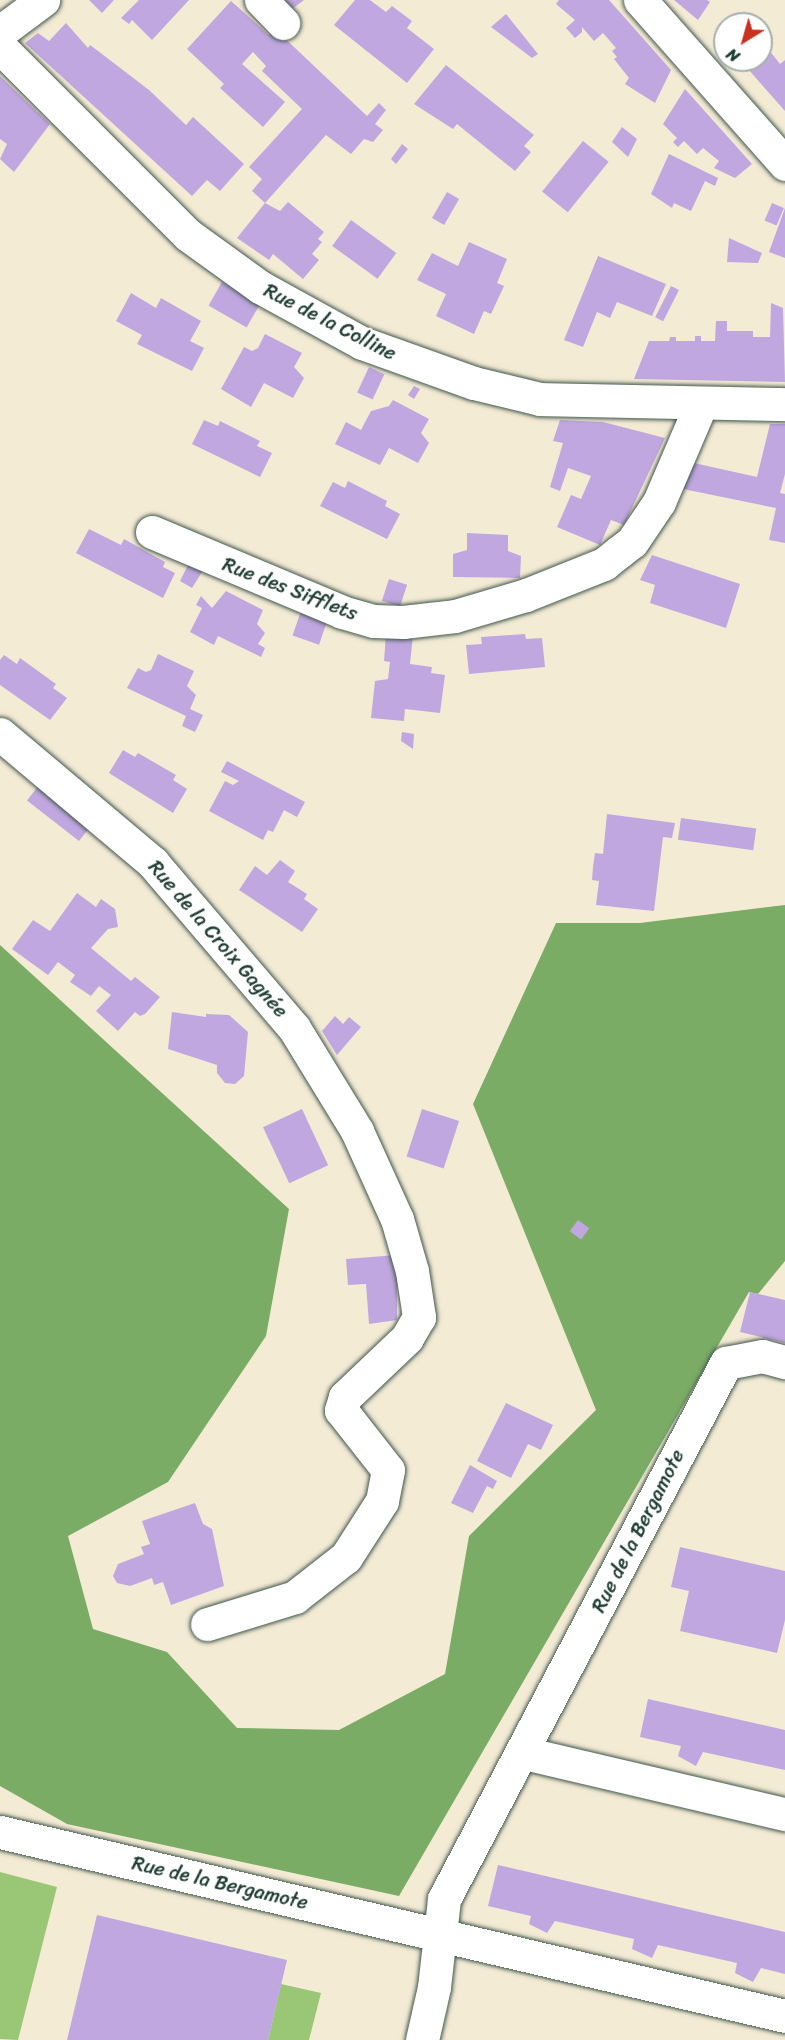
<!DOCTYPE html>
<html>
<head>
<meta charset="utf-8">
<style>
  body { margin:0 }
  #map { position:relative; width:785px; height:2040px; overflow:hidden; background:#f4ebd5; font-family:Sriracha,sans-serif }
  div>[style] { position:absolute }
  .green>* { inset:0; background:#9ac775 }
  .forest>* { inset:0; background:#7bac66 }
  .building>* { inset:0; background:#c1a7e0; transform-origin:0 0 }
  .roads { filter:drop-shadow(0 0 2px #3f574c) drop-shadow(0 0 2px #3f574c) }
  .minor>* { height:33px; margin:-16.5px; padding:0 16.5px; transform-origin:16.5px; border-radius:16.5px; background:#fff }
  span { translate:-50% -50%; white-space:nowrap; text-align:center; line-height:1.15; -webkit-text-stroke:4.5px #fff; paint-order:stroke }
  .street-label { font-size:20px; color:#1f3d34 }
  .north { position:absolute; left:713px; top:12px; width:60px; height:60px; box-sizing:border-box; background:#fff; border:2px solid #a5b1ae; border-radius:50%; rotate:217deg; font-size:16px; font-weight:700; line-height:24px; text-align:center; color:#1f3d34 }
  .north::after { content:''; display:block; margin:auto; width:21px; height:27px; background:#c8321e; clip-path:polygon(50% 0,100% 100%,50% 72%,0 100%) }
</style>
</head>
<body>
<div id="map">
  <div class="green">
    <i style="clip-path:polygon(0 1872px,57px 1887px,18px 2040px,0 2039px)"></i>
    <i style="clip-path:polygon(281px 1984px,321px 1993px,309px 2040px,268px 2040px)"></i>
  </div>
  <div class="forest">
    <i style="clip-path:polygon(785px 905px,785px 1261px,758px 1294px,749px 1292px,399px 1896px,67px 1824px,0 1786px,0 945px,289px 1209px,266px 1336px,168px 1482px,68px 1536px,93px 1629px,167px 1652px,237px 1728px,339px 1730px,445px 1674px,469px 1536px,596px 1410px,473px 1104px,556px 923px,640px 923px)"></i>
  </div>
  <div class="building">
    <i style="clip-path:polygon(89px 0,114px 0,102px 13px)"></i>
    <i style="clip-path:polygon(139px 0,189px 0,152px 40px,132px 20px,129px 24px,121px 18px)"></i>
    <i style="clip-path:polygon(279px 0,304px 0,288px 12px)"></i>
    <i style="clip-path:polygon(355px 0,370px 0,386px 12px,392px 6px,412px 21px,407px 28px,434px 49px,407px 83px,334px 25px)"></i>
    <i style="clip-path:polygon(559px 0,609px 0,671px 70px,655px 103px,625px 84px,629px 78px,614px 59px,617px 57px,612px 51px,616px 48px,603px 33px,594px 41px,582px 27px,582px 32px,575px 38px,566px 28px,575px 20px,556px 4px)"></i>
    <i style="clip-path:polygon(674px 0,707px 0,710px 2px,698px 20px)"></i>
    <i style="clip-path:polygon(231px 1px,269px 35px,276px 30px,367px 116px,379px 103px,386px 110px,375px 124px,383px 130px,373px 142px,364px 139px,351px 154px,326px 135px,265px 203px,252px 191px,262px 179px,249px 167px,302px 109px,262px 71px,266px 66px,253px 52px,242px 64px,285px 102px,263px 127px,220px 88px,224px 84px,187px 49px)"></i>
    <i style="clip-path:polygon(506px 14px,538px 54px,532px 58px,491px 27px)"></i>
    <i style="clip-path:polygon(66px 23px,88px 48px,90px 45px,102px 54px,149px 90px,186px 125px,193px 117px,244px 164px,220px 191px,207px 180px,192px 196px,25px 43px,38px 33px,49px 41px)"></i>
    <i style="clip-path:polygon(769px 50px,780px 64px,785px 60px,785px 111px,748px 69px)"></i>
    <i style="clip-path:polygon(446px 65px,534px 135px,524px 146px,531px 152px,515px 171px,457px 124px,453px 129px,414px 104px)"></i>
    <i style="clip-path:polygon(0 76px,50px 124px,14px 172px,0 159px,7px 144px,0 139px)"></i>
    <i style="clip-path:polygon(685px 89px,752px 164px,735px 178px,714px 168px,719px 161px,703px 148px,697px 154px,684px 141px,678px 147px,673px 142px,677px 138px,663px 124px)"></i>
    <i style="clip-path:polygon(622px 127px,637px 139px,628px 157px,612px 142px)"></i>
    <i style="left:583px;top:141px;width:33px;height:65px;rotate:39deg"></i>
    <i style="clip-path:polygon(402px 144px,408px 149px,396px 164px,391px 159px)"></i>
    <i style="clip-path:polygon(669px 154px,718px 178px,715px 186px,705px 181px,691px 211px,674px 203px,672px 208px,651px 194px)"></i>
    <i style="left:447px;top:192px;width:14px;height:30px;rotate:30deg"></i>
    <i style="clip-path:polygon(288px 202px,324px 232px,318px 239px,322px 242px,312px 254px,319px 260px,303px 279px,273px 254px,269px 260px,237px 238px,265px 203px,280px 211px)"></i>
    <i style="left:772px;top:203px;width:13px;height:19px;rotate:23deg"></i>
    <i style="clip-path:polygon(785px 208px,785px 258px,769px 252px)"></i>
    <i style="left:351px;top:220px;width:56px;height:32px;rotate:36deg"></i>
    <i style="clip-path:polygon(729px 238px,762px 253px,758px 263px,727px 262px)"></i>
    <i style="clip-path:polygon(469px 242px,507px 259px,497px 283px,504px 286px,491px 314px,484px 311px,474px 334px,436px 316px,446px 294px,417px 280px,432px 253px,458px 266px)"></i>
    <i style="clip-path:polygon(598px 256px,666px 284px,652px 316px,617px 302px,610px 318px,597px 312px,583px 347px,564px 340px)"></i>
    <i style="left:222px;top:282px;width:44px;height:27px;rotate:30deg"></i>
    <i style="left:671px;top:286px;width:9px;height:35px;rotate:27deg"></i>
    <i style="clip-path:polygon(131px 293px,156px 308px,161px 298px,201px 321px,190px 341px,204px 348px,192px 371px,137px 344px,142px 335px,116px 321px)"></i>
    <i style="clip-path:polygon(771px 303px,783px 308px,785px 382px,634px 379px,649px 341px,669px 341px,670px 337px,676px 337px,676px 341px,695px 341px,695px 336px,701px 336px,701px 341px,715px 341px,716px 321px,727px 321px,727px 331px,753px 331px,753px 337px,770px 337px)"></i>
    <i style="clip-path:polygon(265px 334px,302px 353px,294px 367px,304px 378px,293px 398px,264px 383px,251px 407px,221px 389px,244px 347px,252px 351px,258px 348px)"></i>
    <i style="left:369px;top:367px;width:17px;height:28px;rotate:25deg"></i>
    <i style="clip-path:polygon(414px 386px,420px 389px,414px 399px,408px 395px)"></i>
    <i style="clip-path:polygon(393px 400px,429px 419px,421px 433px,429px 443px,418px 463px,389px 448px,380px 465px,335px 444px,346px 422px,361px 430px,371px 411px,389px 406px)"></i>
    <i style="clip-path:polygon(204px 420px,218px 426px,220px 421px,260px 441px,257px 446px,272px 453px,260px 477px,192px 444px)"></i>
    <i style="clip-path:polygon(560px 420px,603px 422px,665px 438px,624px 525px,611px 520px,600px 545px,557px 527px,571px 495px,581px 499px,591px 476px,568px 468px,560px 491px,550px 487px,563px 443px,553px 441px)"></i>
    <i style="clip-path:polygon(770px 424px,785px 424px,785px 474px,780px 493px,785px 494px,785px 543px,769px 540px,776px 508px,683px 489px,694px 463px,757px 477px)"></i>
    <i style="clip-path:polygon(348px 481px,387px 501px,385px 506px,400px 514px,387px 539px,320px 506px,333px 482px,345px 488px)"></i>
    <i style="clip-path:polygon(89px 529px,121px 545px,124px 539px,165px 562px,163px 567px,175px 573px,163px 598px,76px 553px)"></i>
    <i style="clip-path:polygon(467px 533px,508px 535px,508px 551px,521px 556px,520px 578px,453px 577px,453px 554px,467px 550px)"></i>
    <i style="clip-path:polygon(652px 555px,740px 584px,726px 628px,650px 603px,655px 585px,640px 580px)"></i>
    <i style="clip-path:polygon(190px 561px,204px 569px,192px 588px,180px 581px)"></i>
    <i style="left:389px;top:579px;width:19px;height:23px;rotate:18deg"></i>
    <i style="clip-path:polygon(226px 591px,263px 610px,257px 624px,265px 633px,258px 644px,265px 648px,261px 657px,218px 636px,214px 645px,190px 632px,202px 608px,196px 605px,201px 596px,212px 608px)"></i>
    <i style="left:301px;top:611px;width:28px;height:26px;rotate:19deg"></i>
    <i style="clip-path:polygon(386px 633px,413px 635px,410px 664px,432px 667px,431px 673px,445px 675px,440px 713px,405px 709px,404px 721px,371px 718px,375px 681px,388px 679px,390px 662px,384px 661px)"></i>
    <i style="clip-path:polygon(525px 634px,526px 639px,542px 638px,545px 667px,469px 674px,466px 645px,482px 644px,481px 637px)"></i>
    <i style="clip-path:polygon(158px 654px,194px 671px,187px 686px,196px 695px,190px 709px,203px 715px,195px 732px,182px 726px,186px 716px,127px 688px,138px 668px,146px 672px,151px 670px)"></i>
    <i style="clip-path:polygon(4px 655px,17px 664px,20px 658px,56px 684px,53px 688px,67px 698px,50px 720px,0 685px,0 660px)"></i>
    <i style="clip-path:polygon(402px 732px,414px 734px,413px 749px,401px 741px)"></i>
    <i style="clip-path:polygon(123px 750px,135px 757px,138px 753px,176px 775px,173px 780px,187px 789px,173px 813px,109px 773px)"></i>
    <i style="clip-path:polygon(227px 761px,305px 802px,297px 817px,284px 810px,273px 832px,268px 830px,263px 840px,209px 811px,225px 781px,233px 785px,239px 781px,221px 772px)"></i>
    <i style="left:43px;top:780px;width:66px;height:26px;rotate:38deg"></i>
    <i style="clip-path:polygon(607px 814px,675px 823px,672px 838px,663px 837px,654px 911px,596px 905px,599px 881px,592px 880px,593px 867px,595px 853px,603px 854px)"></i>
    <i style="left:681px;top:818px;width:76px;height:22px;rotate:8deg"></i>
    <i style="clip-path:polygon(280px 860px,295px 871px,288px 882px,307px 894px,304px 899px,318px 909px,302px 932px,239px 890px,255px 866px,267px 875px)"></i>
    <i style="clip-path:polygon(77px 893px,96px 907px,101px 899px,115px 909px,118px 927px,108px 929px,91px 948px,131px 981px,135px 977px,160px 997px,145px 1014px,140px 1016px,135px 1012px,118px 1031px,96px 1011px,111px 995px,99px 986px,91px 996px,70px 982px,75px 975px,58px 962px,48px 975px,12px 949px,33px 920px,50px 931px)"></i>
    <i style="clip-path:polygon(172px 1012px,206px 1017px,206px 1014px,229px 1015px,248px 1032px,244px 1076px,235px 1084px,225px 1083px,217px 1073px,217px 1065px,168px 1049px)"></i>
    <i style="clip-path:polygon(335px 1016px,343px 1024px,349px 1017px,361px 1027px,337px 1055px,322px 1031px)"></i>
    <i style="left:302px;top:1109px;width:62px;height:43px;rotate:65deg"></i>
    <i style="left:422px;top:1109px;width:39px;height:50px;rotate:18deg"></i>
    <i style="left:578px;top:1220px;width:14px;height:14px;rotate:36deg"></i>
    <i style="clip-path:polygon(397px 1255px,397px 1320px,369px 1324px,366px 1284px,348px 1285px,346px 1259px)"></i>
    <i style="clip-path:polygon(750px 1292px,785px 1300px,785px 1343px,740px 1332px)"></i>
    <i style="clip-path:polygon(506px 1403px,553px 1425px,541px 1450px,528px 1444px,511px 1478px,477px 1461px)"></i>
    <i style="clip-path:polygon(470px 1465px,497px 1481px,493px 1489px,487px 1486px,473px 1513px,451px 1503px)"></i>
    <i style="clip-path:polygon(195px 1503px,203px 1524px,212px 1529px,224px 1586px,171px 1605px,163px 1582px,154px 1585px,152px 1578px,130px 1586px,117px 1583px,113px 1576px,118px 1564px,144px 1554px,141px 1547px,150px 1544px,142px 1521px)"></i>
    <i style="clip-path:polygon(680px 1547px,785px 1571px,785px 1620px,777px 1653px,680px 1631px,689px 1591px,671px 1587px)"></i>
    <i style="clip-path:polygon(648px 1699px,785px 1730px,785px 1770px,703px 1752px,696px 1766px,678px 1756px,681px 1746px,640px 1737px)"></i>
    <i style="clip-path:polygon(498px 1865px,785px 1932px,785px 1974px,761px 1968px,753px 1982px,735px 1973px,737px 1963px,658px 1945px,652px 1958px,632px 1949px,634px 1939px,555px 1921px,547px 1933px,529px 1924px,531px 1916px,488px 1906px)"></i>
    <i style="clip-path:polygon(97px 1915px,287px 1960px,268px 2040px,67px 2040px)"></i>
  </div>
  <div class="roads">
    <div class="minor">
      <i style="left:261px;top:0;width:32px;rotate:46deg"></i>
      <i style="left:640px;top:0;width:219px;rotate:48.5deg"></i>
      <i style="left:0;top:32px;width:54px;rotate:-36.7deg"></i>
      <i style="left:0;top:47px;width:266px;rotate:45deg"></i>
      <i style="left:188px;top:235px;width:89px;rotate:35.8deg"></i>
      <i style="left:260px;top:287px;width:116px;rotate:28.8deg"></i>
      <i style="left:362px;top:343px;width:119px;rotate:19.7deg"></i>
      <i style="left:474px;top:383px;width:68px;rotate:13.6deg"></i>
      <i style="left:540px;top:399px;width:245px;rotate:1.2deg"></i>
      <i style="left:152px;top:532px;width:206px;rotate:22.8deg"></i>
      <i style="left:342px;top:612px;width:33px;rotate:16deg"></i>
      <i style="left:374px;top:621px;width:29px;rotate:2deg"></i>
      <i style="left:403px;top:622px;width:52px;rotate:-6.6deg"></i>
      <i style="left:455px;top:616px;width:74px;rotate:-16.5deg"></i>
      <i style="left:526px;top:595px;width:84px;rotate:-21.7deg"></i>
      <i style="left:604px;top:564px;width:19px;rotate:-39deg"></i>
      <i style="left:619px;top:552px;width:16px;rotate:-38deg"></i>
      <i style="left:632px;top:542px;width:48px;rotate:-56deg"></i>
      <i style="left:659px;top:502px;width:107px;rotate:-66.8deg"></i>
      <i style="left:0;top:734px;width:200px;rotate:40.1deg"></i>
      <i style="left:153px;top:863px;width:217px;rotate:49.5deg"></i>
      <i style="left:294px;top:1028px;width:121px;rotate:58.5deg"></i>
      <i style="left:357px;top:1131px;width:97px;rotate:65.6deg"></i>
      <i style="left:397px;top:1219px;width:54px;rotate:73.9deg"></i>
      <i style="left:412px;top:1271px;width:47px;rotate:81.3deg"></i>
      <i style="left:419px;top:1317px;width:24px;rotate:120deg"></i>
      <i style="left:407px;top:1338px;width:86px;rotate:136.4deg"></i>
      <i style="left:345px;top:1397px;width:14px;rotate:107deg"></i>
      <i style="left:341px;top:1410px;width:76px;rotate:51.9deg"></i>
      <i style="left:388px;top:1470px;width:32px;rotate:101deg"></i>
      <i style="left:382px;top:1501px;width:67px;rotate:122.7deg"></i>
      <i style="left:346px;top:1557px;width:65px;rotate:141.9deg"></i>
      <i style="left:295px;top:1597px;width:92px;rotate:162.9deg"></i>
      <i style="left:524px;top:1753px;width:268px;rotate:13.2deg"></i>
      <i style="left:0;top:1832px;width:806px;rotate:13.19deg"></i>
      <i style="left:422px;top:2040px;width:54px;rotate:-77.2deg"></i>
      <i style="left:434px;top:1987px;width:89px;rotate:-83.5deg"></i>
      <i style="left:444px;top:1899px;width:606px;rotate:-62.25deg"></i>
      <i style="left:726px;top:1363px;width:37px;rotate:-11deg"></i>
      <i style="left:762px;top:1356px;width:24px;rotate:15deg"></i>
    </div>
  </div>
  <div class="street-label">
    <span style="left:330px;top:322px;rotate:27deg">Rue de la Colline</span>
    <span style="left:290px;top:589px;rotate:21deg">Rue des Sifflets</span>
    <span style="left:218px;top:939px;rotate:49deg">Rue de la Croix Gagnée</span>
    <span style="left:638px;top:1531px;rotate:-63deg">Rue de la Bergamote</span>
    <span style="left:220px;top:1883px;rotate:13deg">Rue de la Bergamote</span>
  </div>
  <div class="north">N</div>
</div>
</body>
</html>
